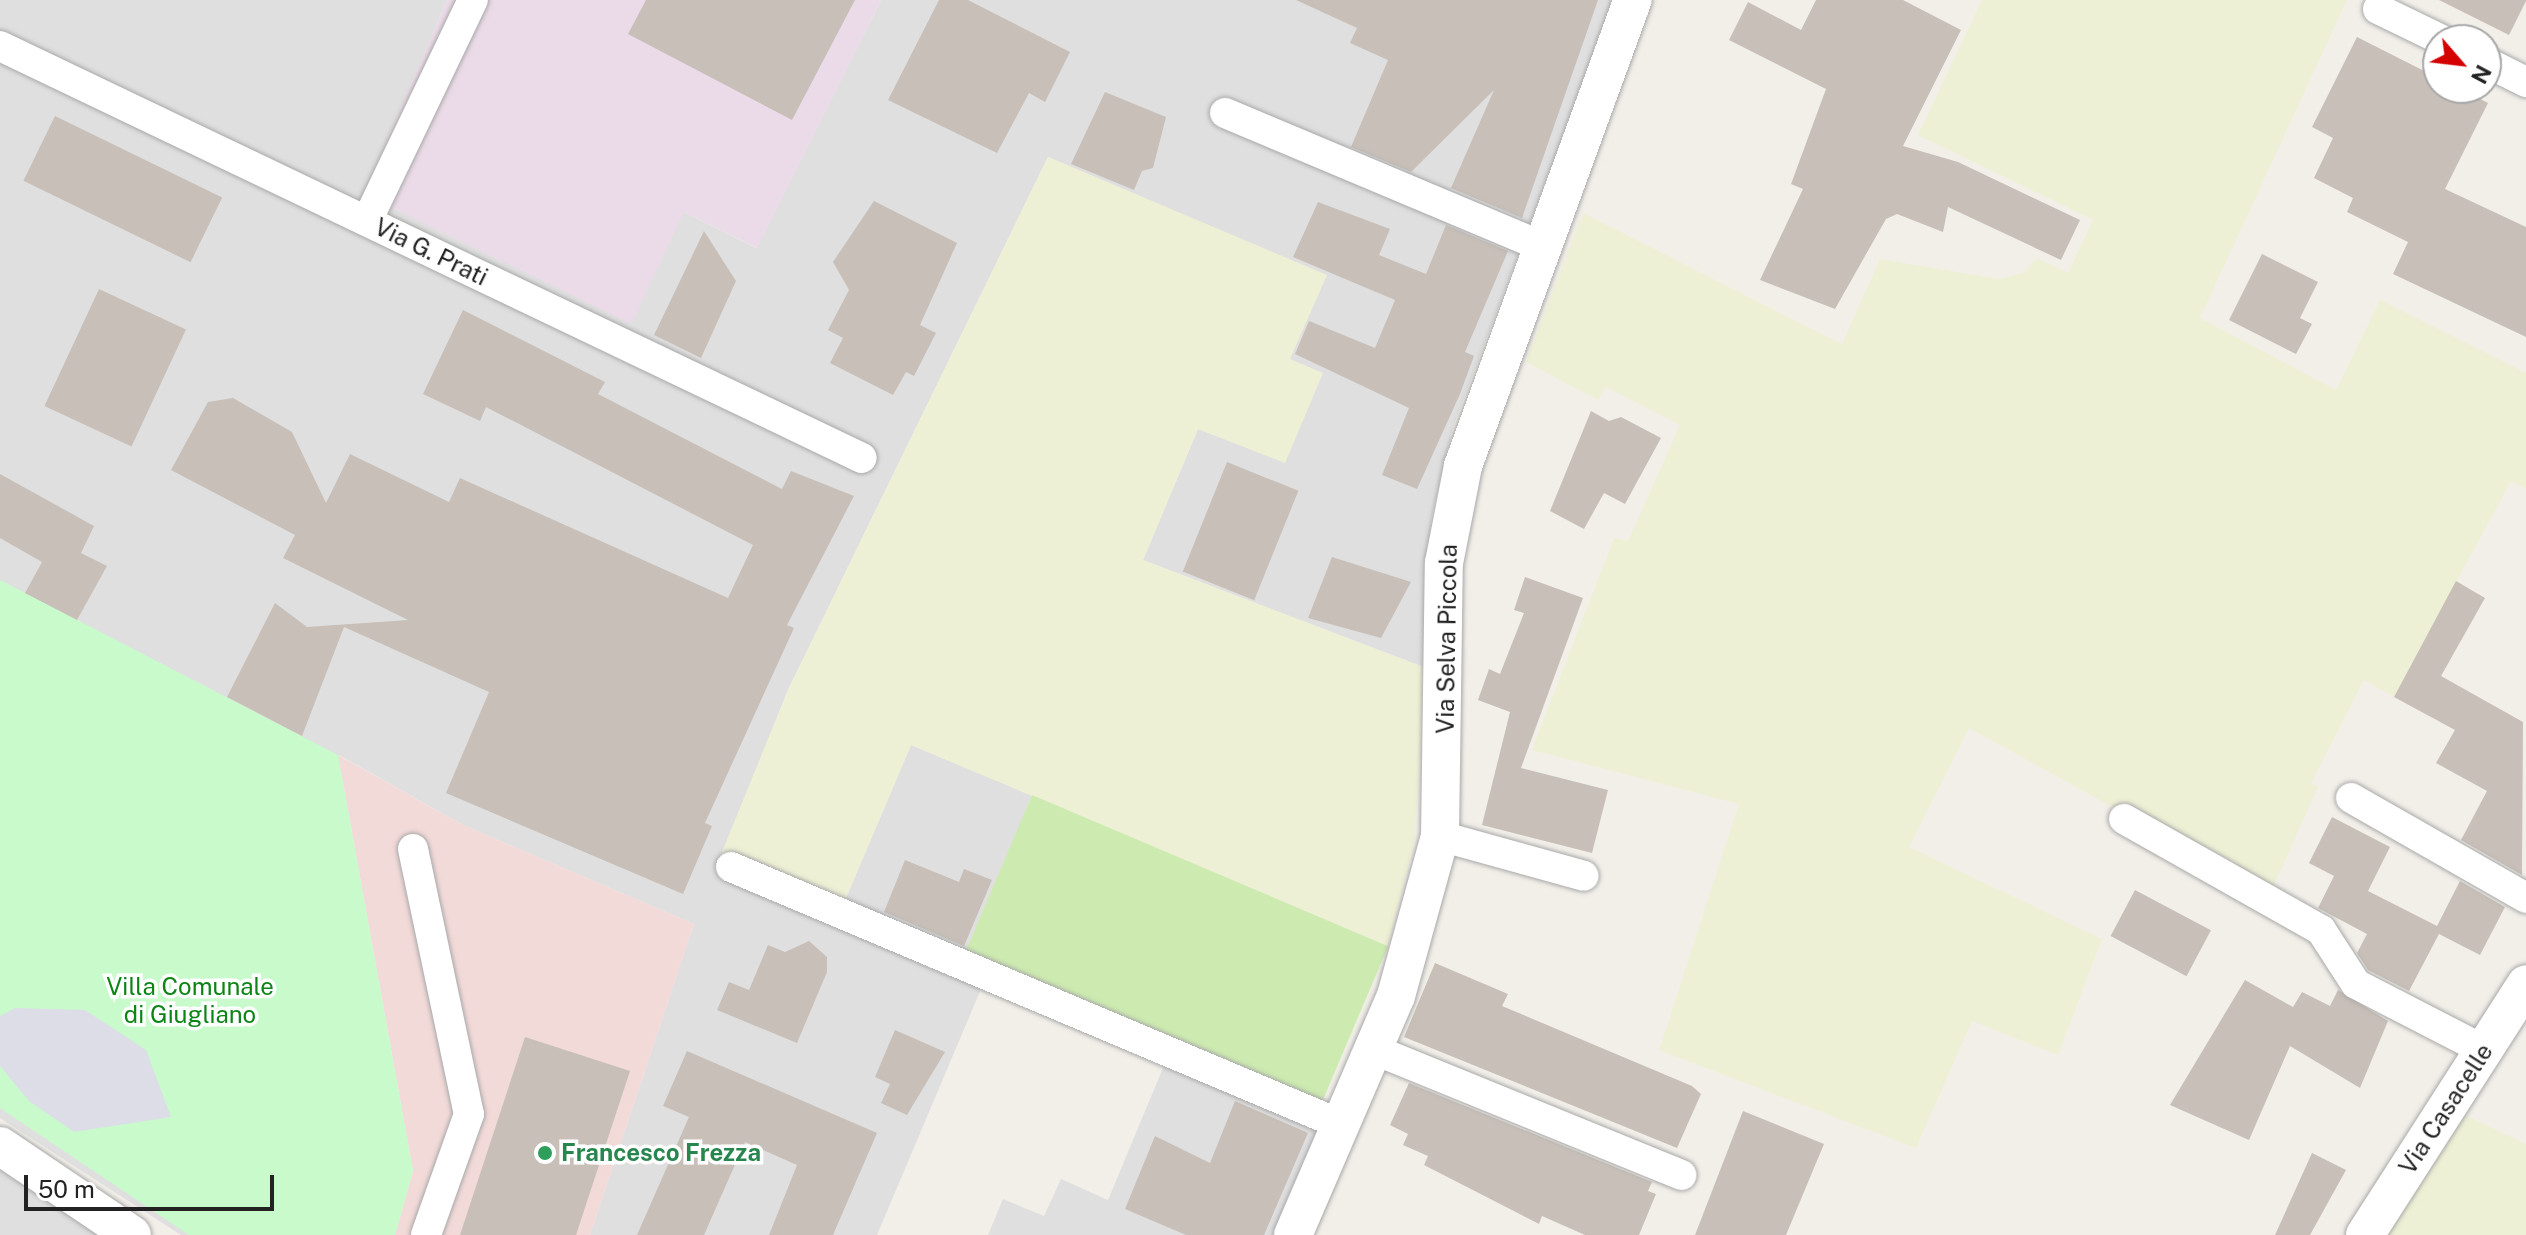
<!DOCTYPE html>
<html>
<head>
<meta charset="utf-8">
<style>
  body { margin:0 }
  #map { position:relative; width:2526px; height:1235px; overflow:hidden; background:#f2efe9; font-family:"Public Sans",sans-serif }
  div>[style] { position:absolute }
  .residential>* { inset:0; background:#e0dfdf }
  .commercial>* { inset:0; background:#f2dad9 }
  .industrial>* { inset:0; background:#ebdbe8 }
  .farmland>* { inset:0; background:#eef0d5 }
  .grass>* { inset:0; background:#cdebb0; transform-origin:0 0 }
  .park>* { inset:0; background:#c8facc }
  .plaza>* { inset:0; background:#dddde8 }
  .building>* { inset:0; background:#c7bfb8; transform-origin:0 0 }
  .roads { filter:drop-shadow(0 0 2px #a9a9a9) drop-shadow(0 0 2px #a9a9a9) }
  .minor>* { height:30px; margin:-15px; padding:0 15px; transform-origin:15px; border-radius:15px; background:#fff }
  .tertiary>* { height:38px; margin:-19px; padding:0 19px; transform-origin:19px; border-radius:19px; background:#fff }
  .dots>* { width:22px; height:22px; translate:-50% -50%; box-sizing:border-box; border:4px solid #fff; border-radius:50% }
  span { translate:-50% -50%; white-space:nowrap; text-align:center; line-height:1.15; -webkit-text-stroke:7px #fff; paint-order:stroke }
  .street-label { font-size:24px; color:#222 }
  .park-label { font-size:24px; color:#0c8416 }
  .leisure-label { font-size:24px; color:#27864d; font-weight:700 }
  .left { translate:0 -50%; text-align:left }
  .north { position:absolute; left:2422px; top:24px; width:80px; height:80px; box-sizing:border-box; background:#fff; border:2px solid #a7a7a7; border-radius:50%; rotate:118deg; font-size:22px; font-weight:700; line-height:32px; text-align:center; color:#222 }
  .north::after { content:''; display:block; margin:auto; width:28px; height:36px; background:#d40000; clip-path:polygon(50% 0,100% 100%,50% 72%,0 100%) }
  .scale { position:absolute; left:24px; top:1175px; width:250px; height:36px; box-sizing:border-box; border:4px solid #222; border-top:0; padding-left:10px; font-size:24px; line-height:28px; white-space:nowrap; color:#222; -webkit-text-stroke:6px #fff; paint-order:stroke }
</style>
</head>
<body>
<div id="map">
  <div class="residential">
    <i style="clip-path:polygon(0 0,447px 0,364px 194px,684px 212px,756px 248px,881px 0,1614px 0,1453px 427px,1431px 519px,1426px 668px,1143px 560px,1198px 429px,1286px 462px,1289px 359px,1326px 276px,1048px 157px,788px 690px,721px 857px,843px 905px,911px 745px,1032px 795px,969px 953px,992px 963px,877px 1235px,590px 1235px,694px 924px,463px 825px,339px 755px,395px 1235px,181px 1235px,0 1118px)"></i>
    <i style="clip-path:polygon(1173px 1044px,1335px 1112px,1279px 1235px,988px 1235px,1003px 1199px,1044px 1216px,1061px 1179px,1108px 1200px)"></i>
    <i style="clip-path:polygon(0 1161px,111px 1235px,0 1235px)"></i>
  </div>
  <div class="commercial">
    <i style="clip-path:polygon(338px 755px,463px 825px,694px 924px,590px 1235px,395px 1235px,413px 1171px)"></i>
  </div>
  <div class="industrial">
    <i style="clip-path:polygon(447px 0,881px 0,757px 248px,684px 212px,631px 324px,364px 194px)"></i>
  </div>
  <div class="farmland">
    <i style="clip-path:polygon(1982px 0,2347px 0,2200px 318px,2336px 390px,2380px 300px,2526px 373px,2526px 489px,2511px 481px,2394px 697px,2364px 680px,2311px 783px,2318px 787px,2270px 894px,1969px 728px,1909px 847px,2102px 939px,2058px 1055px,1972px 1021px,1916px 1148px,1659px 1050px,1739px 804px,1532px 750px,1614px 538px,1628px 541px,1680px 425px,1606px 387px,1598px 400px,1526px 362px,1583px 213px,1842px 344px,1880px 259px,1999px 279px,2023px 273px,2037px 258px,2068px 273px,2093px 220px,1918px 135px)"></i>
    <i style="clip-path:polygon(1048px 157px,1327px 275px,1290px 359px,1323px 373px,1285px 463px,1198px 429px,1143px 560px,1426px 668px,1414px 842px,1388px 946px,911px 745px,843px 905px,720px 857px,788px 690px)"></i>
    <i style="clip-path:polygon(2458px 1112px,2526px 1144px,2526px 1235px,2381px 1235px)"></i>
  </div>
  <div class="grass">
    <i style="left:1032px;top:795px;width:387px;height:171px;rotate:23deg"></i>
  </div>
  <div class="park">
    <i style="clip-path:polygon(0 580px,338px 755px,413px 1171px,395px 1235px,189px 1235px,0 1108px)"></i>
  </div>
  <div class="plaza">
    <i style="clip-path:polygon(15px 1008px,85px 1010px,146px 1050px,171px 1117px,74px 1132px,29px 1101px,0 1066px,0 1016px)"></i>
  </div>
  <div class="building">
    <i style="clip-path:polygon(646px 0,855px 0,792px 120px,628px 34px)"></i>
    <i style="clip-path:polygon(939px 0,968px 0,1070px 52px,1045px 102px,1029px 93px,997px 153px,888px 100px)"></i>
    <i style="clip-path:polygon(1296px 0,1598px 0,1522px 218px,1451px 188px,1494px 90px,1411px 172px,1351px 147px,1388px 60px,1350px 43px,1357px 28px)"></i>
    <i style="clip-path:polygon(1816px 0,1903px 0,1961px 30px,1903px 146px,1958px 162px,2080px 220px,2061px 260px,1948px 207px,1943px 232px,1897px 214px,1886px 219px,1835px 309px,1760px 280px,1803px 189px,1791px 184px,1826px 89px,1729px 40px,1748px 2px,1801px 30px)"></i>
    <i style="clip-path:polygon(2439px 0,2526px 0,2526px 1px,2509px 35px)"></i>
    <i style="clip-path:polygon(2357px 37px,2438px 78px,2438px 88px,2459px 88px,2488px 103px,2445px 189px,2526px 227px,2526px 337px,2393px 274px,2408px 242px,2347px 212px,2353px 198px,2314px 178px,2333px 138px,2312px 127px)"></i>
    <i style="clip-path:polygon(1105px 92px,1166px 117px,1153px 168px,1142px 171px,1134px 190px,1071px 164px)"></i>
    <i style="left:55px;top:116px;width:186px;height:72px;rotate:26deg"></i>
    <i style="clip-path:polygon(874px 201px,957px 243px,920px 325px,936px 333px,914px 376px,906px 372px,893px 395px,830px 363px,843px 338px,828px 330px,849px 290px,833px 262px)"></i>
    <i style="clip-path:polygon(1318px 202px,1390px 229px,1379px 255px,1426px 274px,1446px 225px,1508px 251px,1465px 352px,1474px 356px,1460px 394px,1417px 489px,1382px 475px,1409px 408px,1295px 354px,1309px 321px,1375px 348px,1395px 300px,1293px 257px)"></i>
    <i style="clip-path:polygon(704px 231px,736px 281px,701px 358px,654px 335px)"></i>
    <i style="clip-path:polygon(2262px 254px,2318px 282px,2300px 318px,2312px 324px,2296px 354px,2229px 320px)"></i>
    <i style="left:99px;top:289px;width:96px;height:129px;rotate:25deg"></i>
    <i style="clip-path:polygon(463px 310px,605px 382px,598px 394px,782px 489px,791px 471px,854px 496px,787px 625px,794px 628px,705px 823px,712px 826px,683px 894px,446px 793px,489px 692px,344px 627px,302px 736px,227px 697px,275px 603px,307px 627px,408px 620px,283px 558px,295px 535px,171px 470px,208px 402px,233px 398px,292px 432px,326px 503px,350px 454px,449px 502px,460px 478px,728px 598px,753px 545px,486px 407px,480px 421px,423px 394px)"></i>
    <i style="clip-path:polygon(1591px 411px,1609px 421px,1621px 417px,1661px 438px,1625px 504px,1604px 493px,1584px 529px,1550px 511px)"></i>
    <i style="left:1227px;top:462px;width:77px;height:118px;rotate:22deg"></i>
    <i style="clip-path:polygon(0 474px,94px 526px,81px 553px,107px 566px,77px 620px,25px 593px,42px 562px,0 538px)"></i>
    <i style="clip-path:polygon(1332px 557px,1411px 582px,1381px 638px,1308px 618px)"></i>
    <i style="clip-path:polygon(1525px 577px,1583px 598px,1521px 768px,1608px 790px,1592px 853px,1482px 825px,1510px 712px,1478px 700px,1489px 669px,1500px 674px,1524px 613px,1514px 610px)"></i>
    <i style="clip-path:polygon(2456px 581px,2485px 598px,2441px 676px,2523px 722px,2522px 875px,2461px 840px,2487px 791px,2436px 763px,2455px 730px,2394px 697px)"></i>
    <i style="clip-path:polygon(2332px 817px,2390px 847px,2368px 891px,2437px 926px,2460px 881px,2505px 907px,2480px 955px,2439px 934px,2409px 991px,2368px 970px,2357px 953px,2367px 934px,2318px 908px,2334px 876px,2309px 863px)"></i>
    <i style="clip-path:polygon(905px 860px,959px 882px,964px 869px,992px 880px,964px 946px,884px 912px)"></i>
    <i style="left:2135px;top:890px;width:86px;height:52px;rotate:28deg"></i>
    <i style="clip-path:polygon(809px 941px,827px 957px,827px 972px,797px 1043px,717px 1010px,729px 982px,749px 990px,768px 945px,785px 952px)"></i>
    <i style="clip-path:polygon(1435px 963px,1508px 994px,1502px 1006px,1692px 1086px,1701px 1094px,1677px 1148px,1404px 1037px)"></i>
    <i style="clip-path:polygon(2245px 980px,2293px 1007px,2302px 992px,2330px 1006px,2338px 990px,2388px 1021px,2360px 1088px,2290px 1046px,2249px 1140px,2170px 1105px)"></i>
    <i style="clip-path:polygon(895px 1030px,945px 1052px,907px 1115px,881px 1103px,890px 1084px,875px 1077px)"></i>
    <i style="clip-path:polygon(525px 1037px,630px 1071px,576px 1235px,460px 1235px)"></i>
    <i style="clip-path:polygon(687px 1051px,877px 1133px,833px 1235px,769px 1235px,797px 1165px,745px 1142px,704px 1235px,637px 1235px,689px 1117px,663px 1106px)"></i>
    <i style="clip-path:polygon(1409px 1083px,1652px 1182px,1648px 1191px,1656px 1194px,1639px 1235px,1585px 1235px,1542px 1216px,1539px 1224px,1424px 1165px,1428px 1156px,1403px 1145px,1408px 1134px,1390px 1125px)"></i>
    <i style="clip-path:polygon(1235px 1101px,1308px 1133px,1264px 1235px,1186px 1235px,1125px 1209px,1155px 1136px,1210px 1163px)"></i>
    <i style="clip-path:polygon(1743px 1111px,1824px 1144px,1786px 1235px,1695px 1235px)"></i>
    <i style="clip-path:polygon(2312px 1153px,2346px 1170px,2310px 1235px,2275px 1235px)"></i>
  </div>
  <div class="roads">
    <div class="minor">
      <i style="left:2378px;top:9px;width:71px;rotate:25.8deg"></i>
      <i style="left:0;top:46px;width:955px;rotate:25.55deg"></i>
      <i style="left:2486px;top:62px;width:45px;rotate:26.6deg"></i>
      <i style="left:1225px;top:113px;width:344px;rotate:22.8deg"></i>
      <i style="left:367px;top:221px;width:245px;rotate:-64.4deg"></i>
      <i style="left:2351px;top:798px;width:202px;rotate:29.7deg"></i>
      <i style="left:2124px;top:819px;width:226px;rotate:29.4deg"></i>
      <i style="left:2321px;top:930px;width:64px;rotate:57.1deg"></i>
      <i style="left:2356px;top:984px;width:144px;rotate:27.3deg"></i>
      <i style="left:1440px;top:836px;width:149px;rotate:15.5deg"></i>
      <i style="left:413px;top:849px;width:271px;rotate:78.1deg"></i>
      <i style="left:469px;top:1114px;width:128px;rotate:109.6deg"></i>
      <i style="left:731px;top:867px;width:663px;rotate:22.89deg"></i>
      <i style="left:1375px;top:1050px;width:331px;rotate:22.2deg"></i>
    </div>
    <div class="tertiary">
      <i style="left:0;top:1146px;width:159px;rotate:34deg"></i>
      <i style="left:1293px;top:1235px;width:260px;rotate:-66.7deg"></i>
      <i style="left:1396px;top:996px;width:166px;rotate:-74.6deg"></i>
      <i style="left:1440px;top:836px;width:273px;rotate:-89.2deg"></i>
      <i style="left:1444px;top:563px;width:99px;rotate:-78.9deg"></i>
      <i style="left:1463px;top:466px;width:496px;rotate:-70deg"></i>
      <i style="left:2365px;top:1235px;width:298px;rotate:-57.3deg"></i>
    </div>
  </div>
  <div class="dots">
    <i style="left:545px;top:1153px;background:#2e9e5b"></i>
  </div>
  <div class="street-label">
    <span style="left:431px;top:252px;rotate:26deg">Via G. Prati</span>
    <span style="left:1447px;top:639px;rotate:-89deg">Via Selva Piccola</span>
    <span style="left:2446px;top:1109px;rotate:-57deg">Via Casacelle</span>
  </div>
  <div class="park-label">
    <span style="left:190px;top:1001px">Villa Comunale<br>di Giugliano</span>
  </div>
  <div class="leisure-label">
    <span class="left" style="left:561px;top:1153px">Francesco Frezza</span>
  </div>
  <div class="north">N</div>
  <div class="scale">50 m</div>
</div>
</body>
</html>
